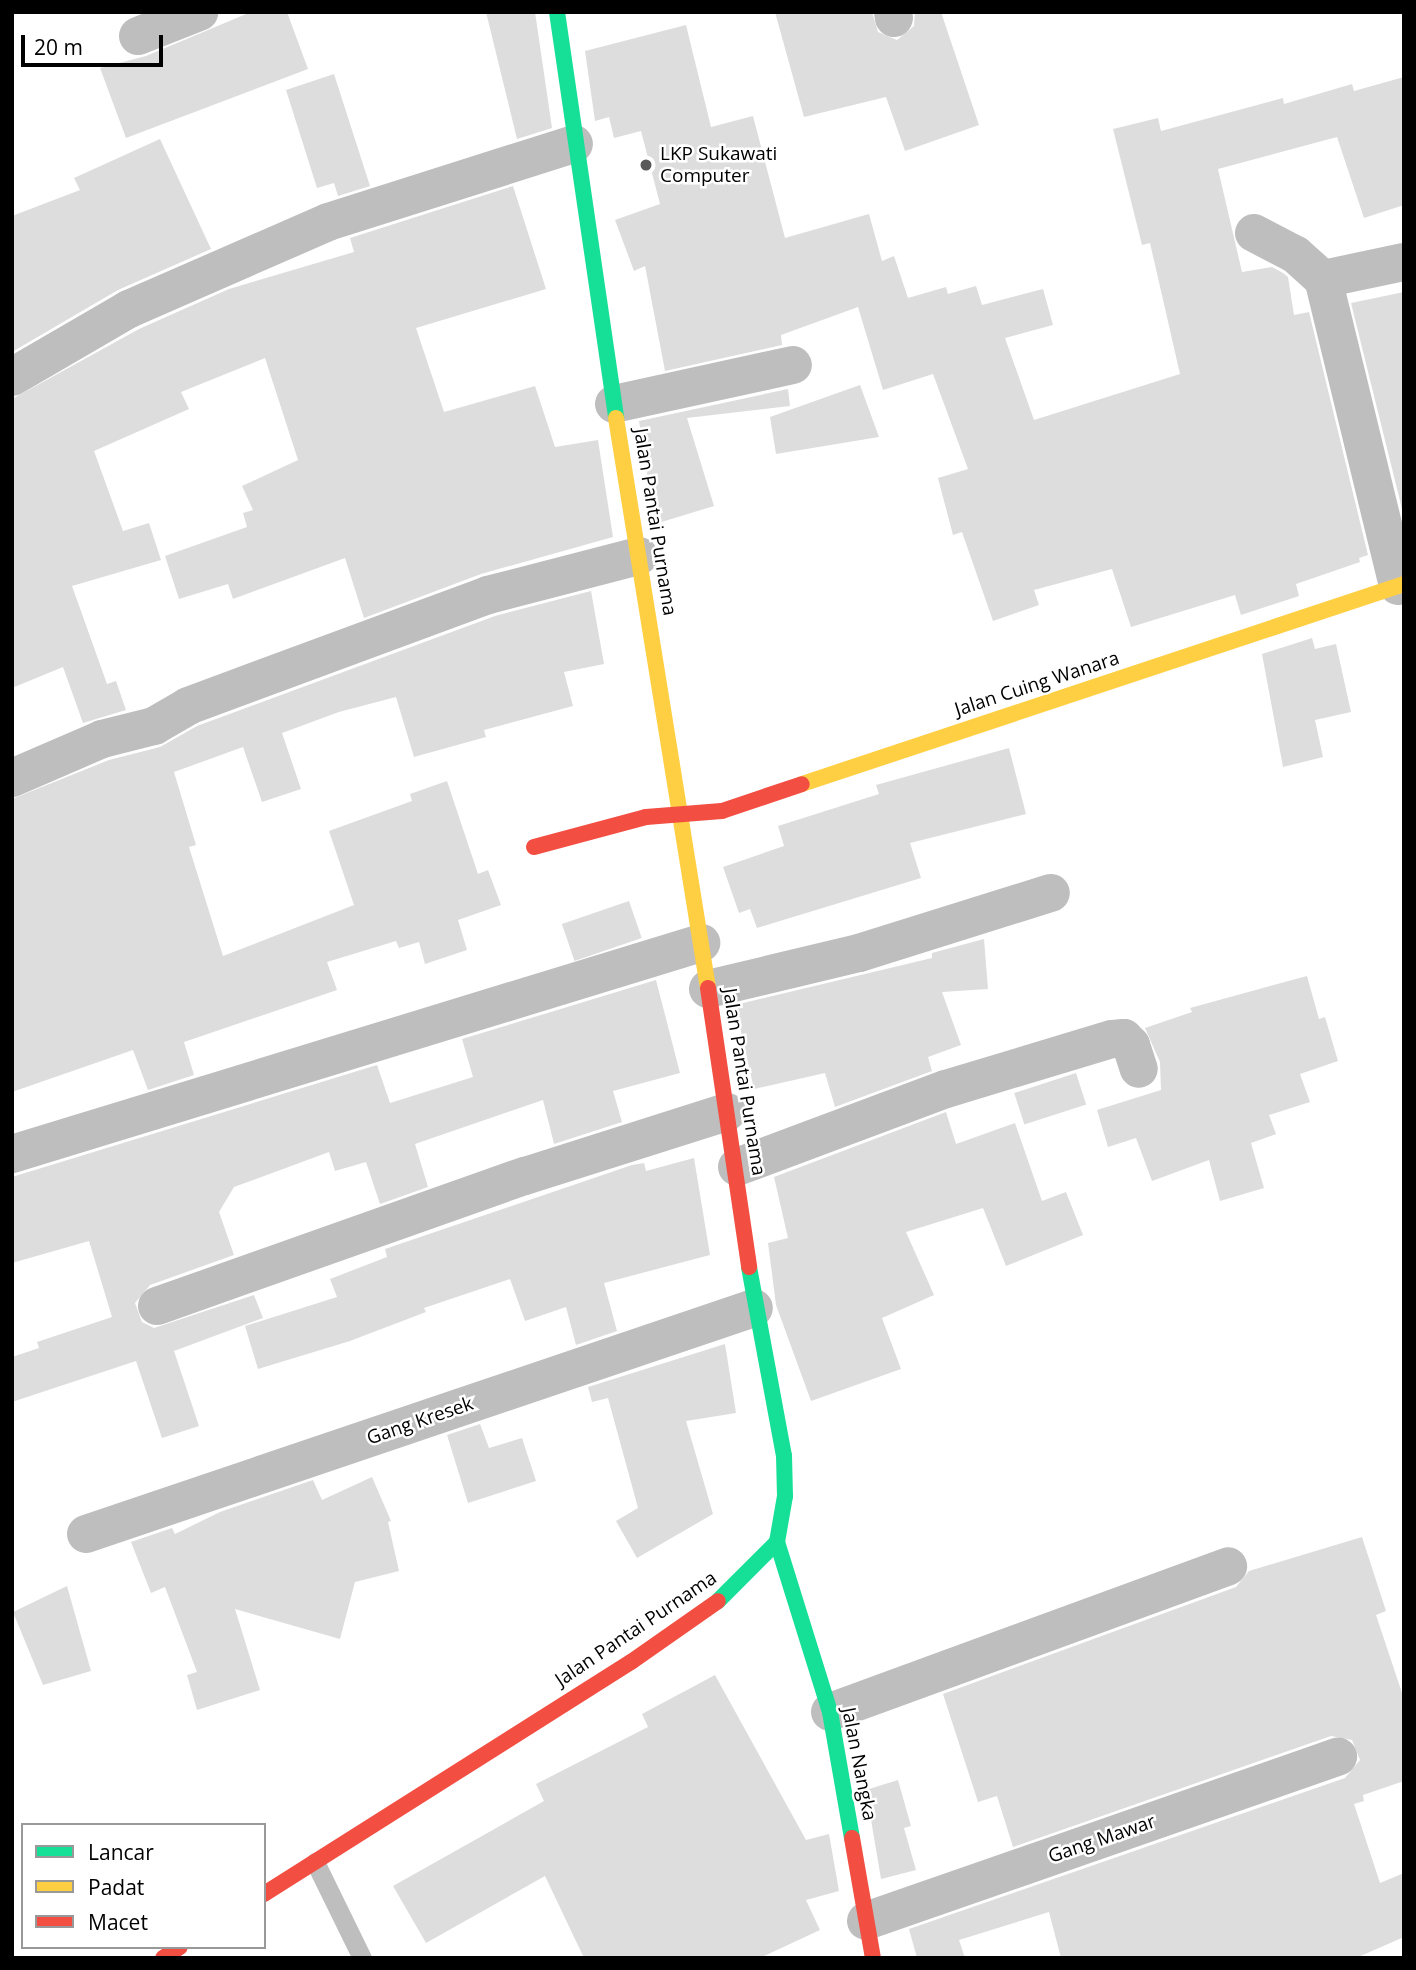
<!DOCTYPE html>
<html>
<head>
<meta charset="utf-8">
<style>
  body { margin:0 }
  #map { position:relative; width:1416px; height:1970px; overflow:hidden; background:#fff; font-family:"Open Sans",sans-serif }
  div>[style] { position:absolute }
  .building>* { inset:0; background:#ddd; transform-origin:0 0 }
  .lane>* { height:19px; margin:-9.5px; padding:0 9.5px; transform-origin:9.5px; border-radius:9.5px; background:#bebebe }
  .street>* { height:38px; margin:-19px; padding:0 19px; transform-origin:19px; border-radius:19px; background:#bebebe }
  .fast>* { height:16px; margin:-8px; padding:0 8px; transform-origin:8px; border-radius:8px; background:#16e098 }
  .slow>* { height:16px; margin:-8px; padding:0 8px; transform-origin:8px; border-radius:8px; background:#ffcf43 }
  .jam>* { height:16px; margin:-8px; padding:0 8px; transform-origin:8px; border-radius:8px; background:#f24e42 }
  .dots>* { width:19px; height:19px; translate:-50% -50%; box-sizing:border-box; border:4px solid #fff; border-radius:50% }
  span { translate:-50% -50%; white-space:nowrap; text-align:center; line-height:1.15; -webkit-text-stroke:5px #fff; paint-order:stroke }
  .poi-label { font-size:19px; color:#000 }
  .left { translate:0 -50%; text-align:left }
  .street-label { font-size:19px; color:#000 }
  .frame { position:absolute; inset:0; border:14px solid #000; pointer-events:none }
  .legend { position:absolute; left:21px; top:1823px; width:245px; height:126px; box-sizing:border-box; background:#fff; border:2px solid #999; margin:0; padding:9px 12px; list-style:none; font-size:21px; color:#000 }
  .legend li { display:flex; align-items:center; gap:14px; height:35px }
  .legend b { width:35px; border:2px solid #999 }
  .scale { position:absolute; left:21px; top:35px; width:142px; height:32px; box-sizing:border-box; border:4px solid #000; border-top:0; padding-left:9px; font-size:21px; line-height:24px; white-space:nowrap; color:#000; -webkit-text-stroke:5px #fff; paint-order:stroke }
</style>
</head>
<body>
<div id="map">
  <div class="building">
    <i style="clip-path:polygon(251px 12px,287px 12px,308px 69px,126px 138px,100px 68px,146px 56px)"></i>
    <i style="clip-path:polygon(486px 12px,535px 12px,552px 128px,517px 139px)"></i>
    <i style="clip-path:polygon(775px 12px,872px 12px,878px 32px,897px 40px,914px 26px,915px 12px,941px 12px,979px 125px,905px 151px,886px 97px,804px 117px)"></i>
    <i style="clip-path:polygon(686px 25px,711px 127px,753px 116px,785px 238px,869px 214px,882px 261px,894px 256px,908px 298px,946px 287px,948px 294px,976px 286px,982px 305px,1043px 289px,1053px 325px,1005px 338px,1034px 420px,1180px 374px,1150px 243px,1142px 245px,1113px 129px,1158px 118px,1161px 131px,1283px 98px,1284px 104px,1352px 84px,1354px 91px,1404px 77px,1404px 205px,1364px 218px,1337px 137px,1218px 169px,1242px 272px,1272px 267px,1283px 273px,1288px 277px,1294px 315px,1309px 312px,1368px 555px,1359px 558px,1360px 562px,1296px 584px,1299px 596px,1241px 615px,1235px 595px,1131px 627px,1112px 569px,1034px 590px,1039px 605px,993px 621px,962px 532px,953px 535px,938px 478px,968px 469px,933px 374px,883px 390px,858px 307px,781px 335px,782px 345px,665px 371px,645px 266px,634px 271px,615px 220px,660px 204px,641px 131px,614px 138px,609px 117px,595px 121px,585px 51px)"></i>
    <i style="clip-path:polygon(334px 74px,370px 186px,338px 196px,334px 183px,317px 188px,286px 90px)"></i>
    <i style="clip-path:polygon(160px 139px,211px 249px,118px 290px,12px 352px,12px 216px,80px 190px,74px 178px)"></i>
    <i style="clip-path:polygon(513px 186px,546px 289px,416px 328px,444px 412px,535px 386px,555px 447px,598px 440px,613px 537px,481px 574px,364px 618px,345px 558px,233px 599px,228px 584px,179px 599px,165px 556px,247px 527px,243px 513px,253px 510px,242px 486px,298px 460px,265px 358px,181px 392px,189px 409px,94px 451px,123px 531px,149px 523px,161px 560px,72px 586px,107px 684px,116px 681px,126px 710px,83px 723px,63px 667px,12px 688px,12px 399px,139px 329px,229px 289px,354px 252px,350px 238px)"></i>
    <i style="clip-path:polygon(1404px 292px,1404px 517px,1351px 303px)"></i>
    <i style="clip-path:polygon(860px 385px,879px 437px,776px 454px,770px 417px)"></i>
    <i style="clip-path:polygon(788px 389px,790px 406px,687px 418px,714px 506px,655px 524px,639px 421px)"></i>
    <i style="clip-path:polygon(591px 591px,604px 664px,564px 672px,573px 706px,484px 730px,486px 737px,414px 757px,396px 697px,339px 712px,282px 733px,301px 789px,262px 802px,243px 747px,174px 772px,196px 845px,189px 847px,223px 956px,354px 905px,329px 831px,412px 801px,410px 794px,447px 781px,478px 874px,488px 870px,501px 905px,458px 920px,467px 950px,425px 964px,419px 942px,399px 948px,396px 941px,327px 962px,337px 990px,184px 1042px,194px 1075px,148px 1090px,133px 1050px,12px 1092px,12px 799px,109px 760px,160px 747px,197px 726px,495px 616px)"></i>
    <i style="clip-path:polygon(1312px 638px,1315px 649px,1336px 644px,1351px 712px,1315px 720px,1323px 757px,1283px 767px,1262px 654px)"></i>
    <i style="clip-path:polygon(1009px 748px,1026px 814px,910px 843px,921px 878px,757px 928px,750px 909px,739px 913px,723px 867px,784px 846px,778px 826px,879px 794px,876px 785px)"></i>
    <i style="left:629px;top:901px;width:39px;height:71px;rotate:71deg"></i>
    <i style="clip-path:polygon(984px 939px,988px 989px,942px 992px,961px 1045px,928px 1057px,932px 1071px,835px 1107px,825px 1073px,754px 1089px,735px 1005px,932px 958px,932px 953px)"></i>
    <i style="clip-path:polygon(1307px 976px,1319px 1019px,1325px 1017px,1338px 1061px,1300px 1074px,1310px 1102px,1269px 1115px,1276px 1134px,1251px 1143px,1264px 1188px,1220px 1201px,1209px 1160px,1152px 1181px,1136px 1138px,1108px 1147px,1097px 1110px,1161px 1090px,1160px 1062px,1145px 1028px,1192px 1012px,1190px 1008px)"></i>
    <i style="clip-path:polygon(656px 980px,680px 1073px,613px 1091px,622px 1122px,554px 1144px,543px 1100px,415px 1144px,428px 1187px,380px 1204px,366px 1162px,335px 1171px,329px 1152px,234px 1187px,219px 1212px,234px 1255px,150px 1285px,135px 1303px,142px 1322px,154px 1328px,254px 1295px,263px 1318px,174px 1351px,199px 1426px,162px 1438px,136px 1361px,12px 1402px,12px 1357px,39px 1348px,37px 1342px,112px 1317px,89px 1241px,12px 1263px,12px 1177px,377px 1065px,390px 1103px,473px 1077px,462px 1039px)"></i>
    <i style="left:1076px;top:1073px;width:33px;height:65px;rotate:72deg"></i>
    <i style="clip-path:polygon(946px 1112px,956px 1144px,1015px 1123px,1042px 1201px,1066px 1192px,1083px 1235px,1006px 1266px,983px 1208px,906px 1232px,934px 1295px,882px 1318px,901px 1369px,811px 1401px,776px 1305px,768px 1243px,788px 1238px,774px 1177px)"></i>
    <i style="clip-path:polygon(694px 1158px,710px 1255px,604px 1283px,617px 1331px,576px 1345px,566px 1307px,525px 1321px,510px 1279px,424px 1308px,426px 1312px,350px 1341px,258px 1369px,245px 1326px,337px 1297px,330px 1279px,387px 1257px,385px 1249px,632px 1165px,644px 1163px,646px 1171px)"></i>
    <i style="clip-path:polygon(725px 1344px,736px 1413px,686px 1421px,713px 1514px,637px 1558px,616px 1521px,638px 1508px,608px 1398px,592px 1402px,588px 1387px)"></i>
    <i style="clip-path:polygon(480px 1424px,489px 1448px,522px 1438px,536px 1481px,468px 1503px,447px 1435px)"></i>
    <i style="clip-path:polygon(372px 1477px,391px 1521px,388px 1522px,399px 1571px,355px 1582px,340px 1639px,235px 1609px,260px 1690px,197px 1710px,187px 1675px,197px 1672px,165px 1587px,151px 1593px,131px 1542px,172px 1528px,175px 1534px,220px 1512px,313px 1480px,322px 1500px)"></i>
    <i style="clip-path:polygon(1362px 1537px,1386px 1611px,1376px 1615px,1404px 1699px,1404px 1781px,1363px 1795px,1364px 1801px,1354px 1804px,1380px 1883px,1404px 1873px,1404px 1937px,1356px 1958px,1061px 1958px,1049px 1912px,959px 1940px,965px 1958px,917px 1958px,909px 1929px,1345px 1778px,1360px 1760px,1352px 1740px,1331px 1736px,1013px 1847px,997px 1796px,978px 1802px,943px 1694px,1236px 1587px,1249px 1571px)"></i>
    <i style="clip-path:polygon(67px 1586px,91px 1671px,43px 1685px,13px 1612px)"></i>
    <i style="clip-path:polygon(715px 1675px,806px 1840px,829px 1834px,839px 1891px,806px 1900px,820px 1930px,760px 1958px,584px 1958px,545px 1876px,426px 1943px,393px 1886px,544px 1801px,536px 1784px,648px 1727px,642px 1714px)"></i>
    <i style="clip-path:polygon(898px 1780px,911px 1826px,904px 1828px,916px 1870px,881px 1879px,866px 1790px)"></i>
  </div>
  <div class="lane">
    <i style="left:315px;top:1862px;width:107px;rotate:63.9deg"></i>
  </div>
  <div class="street">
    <i style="left:893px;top:12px;width:6px;rotate:81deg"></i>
    <i style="left:138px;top:36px;width:66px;rotate:-21.5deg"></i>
    <i style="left:1254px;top:233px;width:47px;rotate:27.6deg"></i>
    <i style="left:1296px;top:255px;width:36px;rotate:42deg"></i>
    <i style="left:12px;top:377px;width:135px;rotate:-30.2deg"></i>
    <i style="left:129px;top:309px;width:217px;rotate:-23.6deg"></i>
    <i style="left:328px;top:222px;width:258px;rotate:-17.6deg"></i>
    <i style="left:614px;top:404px;width:183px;rotate:-12.3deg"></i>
    <i style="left:1398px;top:586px;width:316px;rotate:-103.7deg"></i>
    <i style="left:1323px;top:279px;width:83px;rotate:-11.9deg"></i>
    <i style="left:12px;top:778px;width:98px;rotate:-23.4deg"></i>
    <i style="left:102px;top:739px;width:54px;rotate:-14deg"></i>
    <i style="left:154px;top:726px;width:39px;rotate:-30deg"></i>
    <i style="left:188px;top:706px;width:320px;rotate:-20.3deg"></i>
    <i style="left:488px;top:595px;width:156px;rotate:-14.5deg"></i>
    <i style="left:708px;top:989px;width:155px;rotate:-13.4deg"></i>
    <i style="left:859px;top:953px;width:201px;rotate:-17.4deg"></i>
    <i style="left:12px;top:1154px;width:721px;rotate:-17.03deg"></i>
    <i style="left:737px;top:1167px;width:223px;rotate:-20.5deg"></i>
    <i style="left:946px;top:1089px;width:173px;rotate:-16.8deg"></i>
    <i style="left:1112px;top:1039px;width:12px;rotate:-5deg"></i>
    <i style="left:1124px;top:1038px;width:10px;rotate:45deg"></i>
    <i style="left:1131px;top:1045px;width:25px;rotate:72deg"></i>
    <i style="left:157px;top:1306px;width:390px;rotate:-19.5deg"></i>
    <i style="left:525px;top:1176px;width:212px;rotate:-17.6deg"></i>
    <i style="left:86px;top:1534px;width:705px;rotate:-18.69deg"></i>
    <i style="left:830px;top:1712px;width:424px;rotate:-20.1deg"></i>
    <i style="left:866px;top:1921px;width:500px;rotate:-19.2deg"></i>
  </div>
  <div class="fast">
    <i style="left:557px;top:12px;width:410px;rotate:81.7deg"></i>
    <i style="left:777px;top:1542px;width:178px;rotate:72.7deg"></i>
    <i style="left:830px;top:1712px;width:128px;rotate:80.1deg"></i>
    <i style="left:718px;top:1601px;width:83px;rotate:-45deg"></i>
    <i style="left:777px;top:1542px;width:47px;rotate:-80.1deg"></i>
    <i style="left:785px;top:1496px;width:40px;rotate:-91.4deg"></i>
    <i style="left:784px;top:1456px;width:192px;rotate:-100.5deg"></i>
  </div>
  <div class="slow">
    <i style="left:616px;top:418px;width:577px;rotate:80.83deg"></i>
    <i style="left:802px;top:784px;width:634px;rotate:-18.38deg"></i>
  </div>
  <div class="jam">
    <i style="left:534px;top:847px;width:116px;rotate:-15deg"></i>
    <i style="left:646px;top:817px;width:76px;rotate:-4.5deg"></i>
    <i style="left:722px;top:811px;width:84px;rotate:-18.6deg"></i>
    <i style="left:708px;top:988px;width:282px;rotate:81.6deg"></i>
    <i style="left:852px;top:1838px;width:122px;rotate:80.1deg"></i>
    <i style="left:264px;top:1894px;width:434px;rotate:-32.3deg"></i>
    <i style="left:631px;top:1662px;width:106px;rotate:-35deg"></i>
    <i style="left:163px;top:1958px;width:20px;rotate:-33deg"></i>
  </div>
  <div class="dots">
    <i style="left:646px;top:165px;background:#595959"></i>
  </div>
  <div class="poi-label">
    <span class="left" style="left:660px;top:165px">LKP Sukawati<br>Computer</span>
  </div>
  <div class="street-label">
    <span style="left:655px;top:522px;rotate:81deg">Jalan Pantai Purnama</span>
    <span style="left:1037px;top:684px;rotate:-18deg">Jalan Cuing Wanara</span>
    <span style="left:744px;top:1082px;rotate:81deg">Jalan Pantai Purnama</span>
    <span style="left:420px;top:1421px;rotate:-19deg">Gang Kresek</span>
    <span style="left:636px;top:1629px;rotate:-34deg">Jalan Pantai Purnama</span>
    <span style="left:859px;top:1764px;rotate:79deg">Jalan Nangka</span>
    <span style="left:1102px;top:1839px;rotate:-19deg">Gang Mawar</span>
  </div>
  <div class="frame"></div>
  <ul class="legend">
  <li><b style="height:9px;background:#16e098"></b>Lancar</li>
  <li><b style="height:9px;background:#ffcf43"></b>Padat</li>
  <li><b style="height:9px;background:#f24e42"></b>Macet</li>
  </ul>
  <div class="scale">20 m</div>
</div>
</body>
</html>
